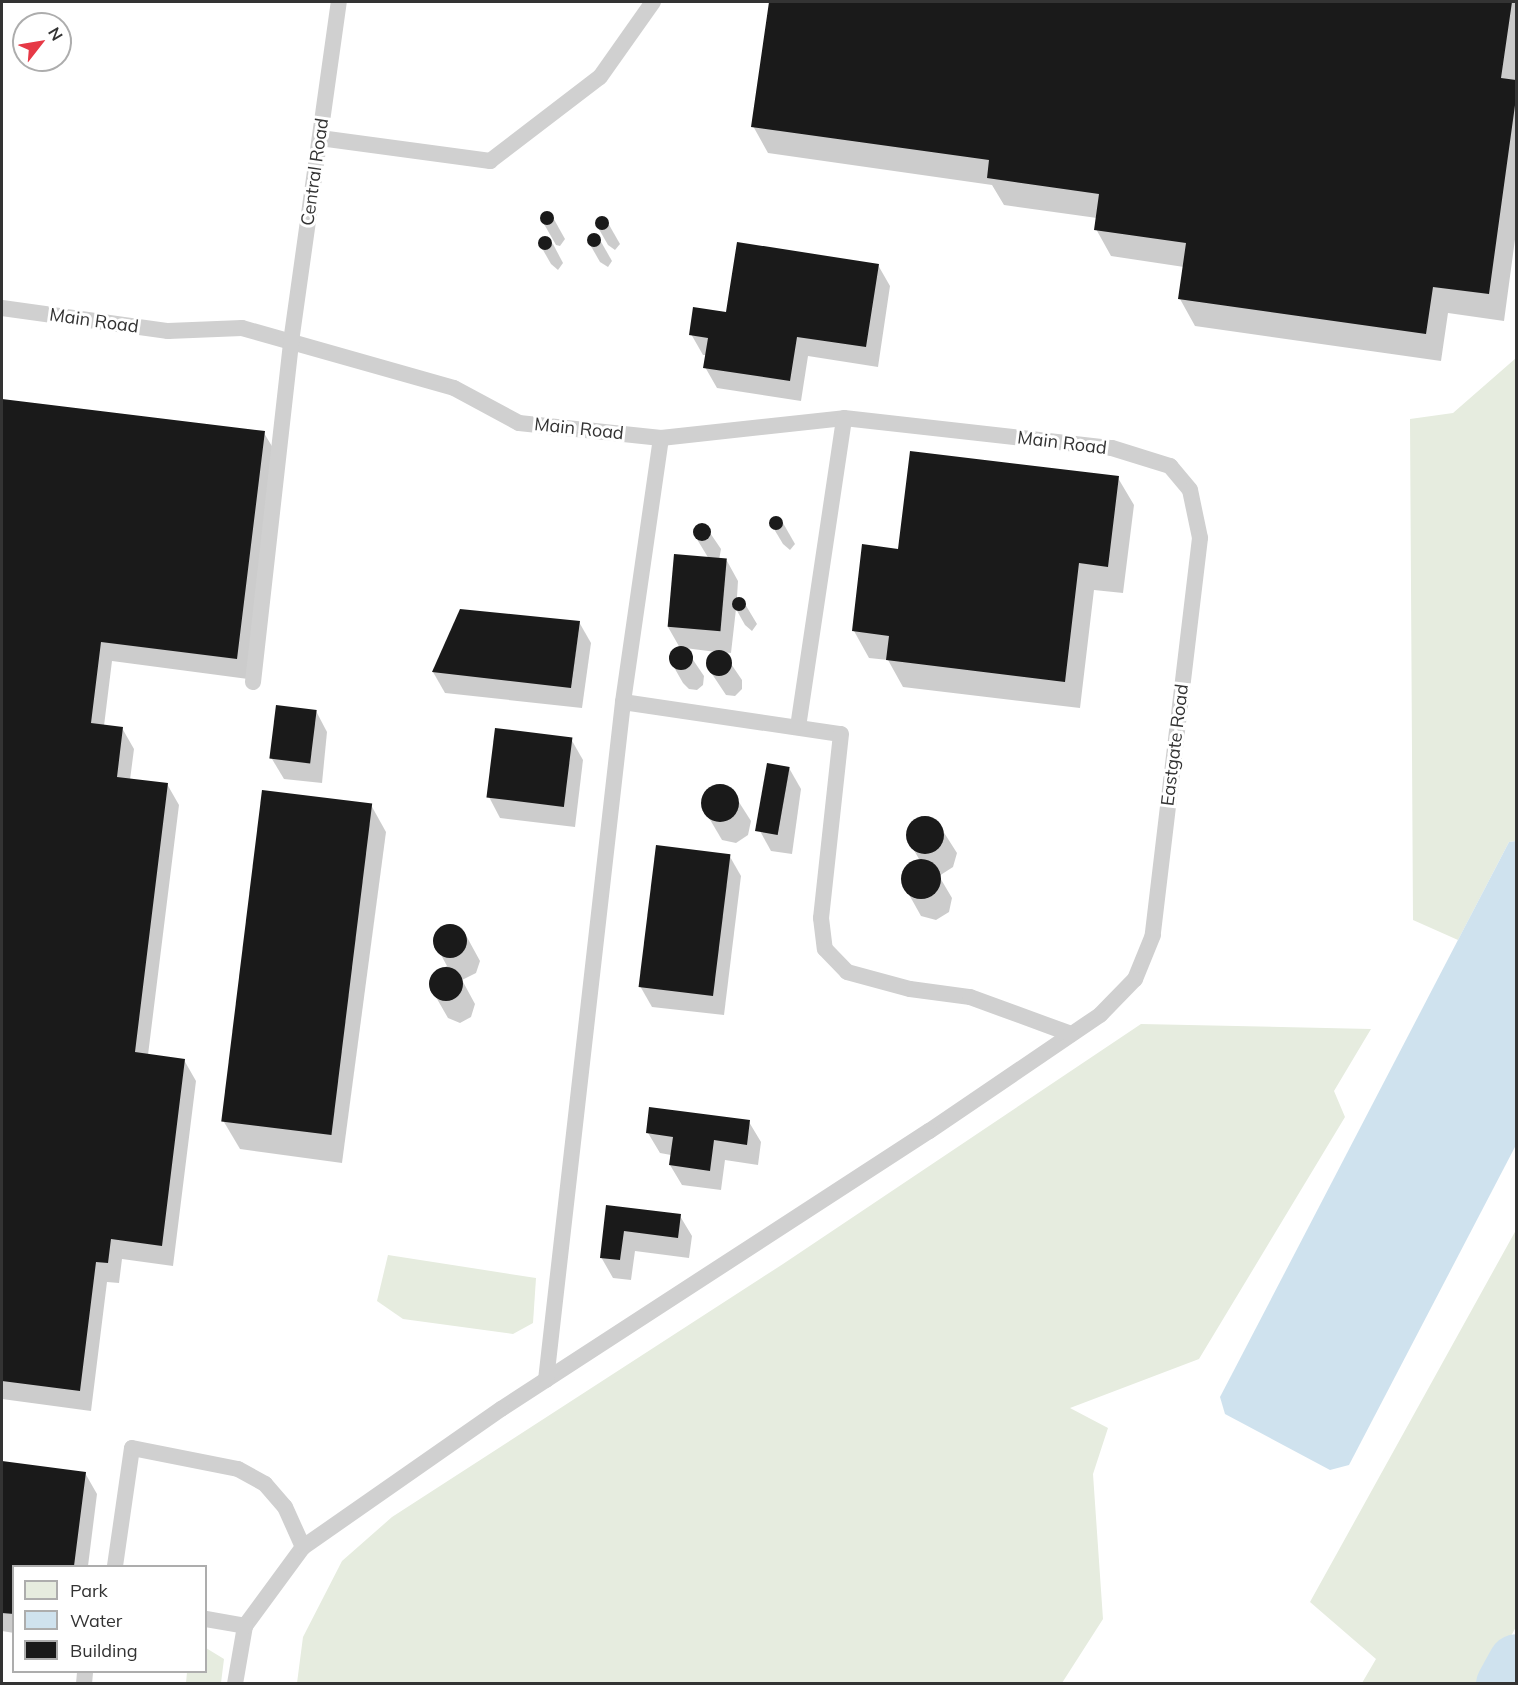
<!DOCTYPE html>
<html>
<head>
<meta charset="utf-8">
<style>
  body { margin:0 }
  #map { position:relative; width:1518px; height:1685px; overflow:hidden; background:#fff; font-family:Mulish,sans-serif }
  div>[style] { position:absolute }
  .green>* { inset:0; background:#e6ecdf }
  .water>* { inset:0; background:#cfe2ee }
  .shadow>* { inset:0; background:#0003 }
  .river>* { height:57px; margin:-28.5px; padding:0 28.5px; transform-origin:28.5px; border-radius:28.5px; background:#cfe2ee }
  .building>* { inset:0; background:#1a1a1a; transform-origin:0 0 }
  .round { border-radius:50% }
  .service>* { height:16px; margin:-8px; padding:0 8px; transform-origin:8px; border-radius:8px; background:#d0d0d0 }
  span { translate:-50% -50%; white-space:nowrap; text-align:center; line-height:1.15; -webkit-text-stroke:6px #fff; paint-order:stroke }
  .street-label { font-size:18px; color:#333 }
  .frame { position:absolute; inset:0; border:3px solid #333; pointer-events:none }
  .legend { position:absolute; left:12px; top:1565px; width:195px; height:108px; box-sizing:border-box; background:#fff; border:2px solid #adadad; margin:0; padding:8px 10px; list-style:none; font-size:18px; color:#333 }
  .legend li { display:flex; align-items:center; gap:12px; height:30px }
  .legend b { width:30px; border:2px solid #adadad }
  .north { position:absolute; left:12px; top:12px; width:60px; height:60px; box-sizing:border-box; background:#fff; border:2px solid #adadad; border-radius:50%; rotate:59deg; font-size:16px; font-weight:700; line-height:24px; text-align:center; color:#333 }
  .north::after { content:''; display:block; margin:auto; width:21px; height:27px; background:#e63946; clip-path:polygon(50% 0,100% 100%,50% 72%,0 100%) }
</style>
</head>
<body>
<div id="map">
  <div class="green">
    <i style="clip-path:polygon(1516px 358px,1516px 841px,1509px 842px,1458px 940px,1413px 920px,1410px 419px,1453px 413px)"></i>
    <i style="clip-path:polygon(1141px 1024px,1371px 1029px,1334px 1091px,1345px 1117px,1199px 1359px,1070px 1408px,1108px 1428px,1093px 1474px,1103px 1619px,1062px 1683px,297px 1683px,303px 1637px,342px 1561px,392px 1517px,783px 1264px)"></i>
    <i style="clip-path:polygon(1516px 1230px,1516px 1627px,1485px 1683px,1362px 1683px,1376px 1659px,1310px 1602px)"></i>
    <i style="clip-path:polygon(388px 1255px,536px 1278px,533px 1323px,513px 1334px,403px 1319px,377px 1301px)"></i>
    <i style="clip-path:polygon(206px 1648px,224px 1659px,221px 1683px,186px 1683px,187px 1672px,206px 1672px)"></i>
  </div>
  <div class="water">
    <i style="clip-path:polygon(1516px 841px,1516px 1145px,1349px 1465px,1330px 1470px,1225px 1414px,1220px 1397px,1509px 842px)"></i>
  </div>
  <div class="shadow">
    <i style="clip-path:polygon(771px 2px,1516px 2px,1516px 232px,1504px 321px,1448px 313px,1441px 361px,1195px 326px,1180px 299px,1184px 267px,1111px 256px,1096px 229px,1097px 218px,1004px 205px,992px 185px,768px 153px,753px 126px)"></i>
    <i style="clip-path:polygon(546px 213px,551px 214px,565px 239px,560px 246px,556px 245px,544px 224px,542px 215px)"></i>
    <i style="clip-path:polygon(601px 218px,608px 223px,620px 244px,615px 250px,608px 245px,596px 224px)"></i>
    <i style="clip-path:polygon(593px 235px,600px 240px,612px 261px,608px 267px,600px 262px,588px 241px)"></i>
    <i style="clip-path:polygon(544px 237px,553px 244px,563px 263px,558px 270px,551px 264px,539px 243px)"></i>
    <i style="clip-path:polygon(878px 265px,890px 286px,878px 367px,808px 356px,801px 401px,717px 388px,705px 367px,707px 355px,703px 355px,691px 334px,728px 314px)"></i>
    <i style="clip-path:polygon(2px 400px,264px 433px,276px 453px,248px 679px,112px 661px,104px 726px,122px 728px,134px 749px,130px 780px,167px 784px,179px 805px,148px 1055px,184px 1060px,196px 1081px,173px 1266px,122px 1259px,119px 1283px,107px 1282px,91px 1411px,2px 1399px)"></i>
    <i style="clip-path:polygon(1118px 478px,1134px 505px,1123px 593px,1094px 590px,1080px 708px,903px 687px,888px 660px,869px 658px,854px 631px,899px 550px)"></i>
    <i style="clip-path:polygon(776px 518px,783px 523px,795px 544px,790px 550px,783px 544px,771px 524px)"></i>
    <i style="clip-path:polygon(704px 524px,721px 549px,719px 560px,727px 561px,738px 581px,737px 597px,745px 604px,757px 624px,752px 631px,745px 625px,736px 609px,731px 653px,723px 652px,742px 680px,742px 689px,735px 696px,726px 695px,708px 668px,708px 659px,716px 652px,685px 648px,704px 676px,703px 685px,697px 690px,689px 689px,683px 683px,671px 662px,672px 654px,680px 648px,668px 627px,709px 559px,695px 536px,695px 529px,698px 525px)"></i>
    <i style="clip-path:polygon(460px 611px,579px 622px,591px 643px,582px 708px,445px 693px,433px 672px)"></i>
    <i style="clip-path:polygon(316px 711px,327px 732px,322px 783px,284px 779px,272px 759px)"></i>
    <i style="clip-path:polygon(571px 739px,583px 760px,575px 827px,500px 818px,489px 797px)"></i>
    <i style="clip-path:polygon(789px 768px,801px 789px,792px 854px,771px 851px,760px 831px)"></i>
    <i style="clip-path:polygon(717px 785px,730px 788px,751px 821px,748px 835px,736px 843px,722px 840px,702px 806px,704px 792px)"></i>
    <i style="clip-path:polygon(371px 805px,386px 832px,342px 1163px,240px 1149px,224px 1122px)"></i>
    <i style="clip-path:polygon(922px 816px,936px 820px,957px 853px,953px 867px,939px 876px,952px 898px,949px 912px,936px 920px,921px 916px,902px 882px,905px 868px,919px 859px,907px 838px,910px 824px)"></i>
    <i style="clip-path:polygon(729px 855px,741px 876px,724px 1015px,652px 1007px,640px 986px)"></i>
    <i style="clip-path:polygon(449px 924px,462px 928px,480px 961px,476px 973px,462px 980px,475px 1004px,471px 1017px,460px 1023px,448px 1018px,429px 985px,433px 973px,447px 966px,434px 942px,438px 930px)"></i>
    <i style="clip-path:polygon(749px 1122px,761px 1142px,758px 1165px,725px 1160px,721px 1190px,682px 1185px,670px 1165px,671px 1155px,660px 1153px,648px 1133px)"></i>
    <i style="clip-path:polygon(607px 1207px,680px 1216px,692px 1236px,689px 1258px,635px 1251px,631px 1280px,613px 1278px,601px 1257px)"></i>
    <i style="clip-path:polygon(2px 1463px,85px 1473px,97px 1494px,88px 1566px,14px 1566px,14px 1633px,2px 1631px)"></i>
  </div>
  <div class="river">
    <i style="left:1504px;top:1684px;width:25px;rotate:-61deg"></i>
  </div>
  <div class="building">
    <i style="clip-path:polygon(769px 2px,1512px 2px,1501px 78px,1516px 80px,1516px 98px,1489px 294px,1433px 287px,1426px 334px,1178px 299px,1186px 243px,1094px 230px,1099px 194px,987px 178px,989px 160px,751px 127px)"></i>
    <i class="round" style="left:540px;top:211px;width:14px;height:14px"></i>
    <i class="round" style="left:595px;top:216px;width:14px;height:14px"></i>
    <i class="round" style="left:587px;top:233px;width:14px;height:14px"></i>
    <i class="round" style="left:538px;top:236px;width:14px;height:14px"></i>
    <i style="clip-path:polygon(737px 242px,879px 264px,866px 347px,797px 337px,790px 381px,703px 368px,708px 338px,689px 335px,693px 307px,726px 312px)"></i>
    <i style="clip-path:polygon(2px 399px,265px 431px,237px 659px,101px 642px,91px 723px,123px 727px,117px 777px,168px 783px,135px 1052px,185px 1059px,162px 1246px,111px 1239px,108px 1263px,96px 1262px,80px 1391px,2px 1381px)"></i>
    <i style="clip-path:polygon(910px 451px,1119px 476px,1108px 567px,1079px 563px,1065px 682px,886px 660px,889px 636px,852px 631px,862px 544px,898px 549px)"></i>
    <i class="round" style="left:769px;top:516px;width:14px;height:14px"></i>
    <i class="round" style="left:693px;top:523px;width:18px;height:18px"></i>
    <i style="left:674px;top:554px;width:53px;height:73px;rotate:5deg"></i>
    <i class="round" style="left:732px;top:597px;width:14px;height:14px"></i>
    <i style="clip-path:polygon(460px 609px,580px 621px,571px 688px,432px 672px)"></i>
    <i class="round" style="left:669px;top:646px;width:24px;height:24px"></i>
    <i class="round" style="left:706px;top:650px;width:26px;height:26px"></i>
    <i style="left:276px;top:705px;width:41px;height:54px;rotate:7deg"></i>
    <i style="left:495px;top:728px;width:78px;height:70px;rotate:7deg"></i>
    <i style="left:767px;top:763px;width:23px;height:69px;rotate:10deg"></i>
    <i class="round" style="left:701px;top:784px;width:38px;height:38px"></i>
    <i style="left:262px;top:790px;width:111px;height:334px;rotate:7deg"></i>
    <i class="round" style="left:906px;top:816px;width:38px;height:38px"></i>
    <i style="left:656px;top:845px;width:75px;height:143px;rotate:7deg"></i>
    <i class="round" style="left:901px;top:859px;width:40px;height:40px"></i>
    <i class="round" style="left:433px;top:924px;width:34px;height:34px"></i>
    <i class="round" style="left:429px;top:967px;width:34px;height:34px"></i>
    <i style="clip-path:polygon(649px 1107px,750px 1120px,747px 1145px,714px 1140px,710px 1171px,669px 1165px,673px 1137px,646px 1133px)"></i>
    <i style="clip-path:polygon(606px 1205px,681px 1214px,678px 1238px,624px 1231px,620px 1260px,600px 1258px)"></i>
    <i style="clip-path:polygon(2px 1461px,86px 1472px,74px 1566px,14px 1566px,14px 1614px,2px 1613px)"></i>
  </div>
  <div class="service">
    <i style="left:320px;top:138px;width:172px;rotate:7.7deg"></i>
    <i style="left:490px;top:161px;width:138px;rotate:-37.4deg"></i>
    <i style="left:600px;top:77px;width:92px;rotate:-54.8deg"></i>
    <i style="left:2px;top:308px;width:168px;rotate:7.9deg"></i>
    <i style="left:168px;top:331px;width:74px;rotate:-2.3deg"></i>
    <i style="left:242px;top:328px;width:220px;rotate:15.8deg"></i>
    <i style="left:454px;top:388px;width:74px;rotate:28.3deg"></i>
    <i style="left:519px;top:423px;width:143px;rotate:6deg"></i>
    <i style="left:661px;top:438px;width:184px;rotate:-6.2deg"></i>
    <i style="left:844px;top:418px;width:270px;rotate:6.4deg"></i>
    <i style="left:1112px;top:448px;width:61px;rotate:17.2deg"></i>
    <i style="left:1170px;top:466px;width:31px;rotate:50deg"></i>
    <i style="left:1190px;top:490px;width:49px;rotate:78.2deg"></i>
    <i style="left:1200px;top:538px;width:400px;rotate:96.8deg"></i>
    <i style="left:1153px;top:935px;width:48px;rotate:112.2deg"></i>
    <i style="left:1135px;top:979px;width:50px;rotate:134.2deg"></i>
    <i style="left:1100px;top:1015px;width:207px;rotate:145.8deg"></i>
    <i style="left:929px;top:1131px;width:510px;rotate:146.99deg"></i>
    <i style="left:501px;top:1409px;width:241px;rotate:145.1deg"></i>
    <i style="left:303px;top:1547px;width:98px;rotate:126.3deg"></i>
    <i style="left:245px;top:1626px;width:59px;rotate:99.8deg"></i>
    <i style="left:661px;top:438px;width:267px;rotate:98.2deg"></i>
    <i style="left:623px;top:702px;width:220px;rotate:8.4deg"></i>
    <i style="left:841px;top:734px;width:185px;rotate:96.2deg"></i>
    <i style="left:821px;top:918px;width:31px;rotate:83deg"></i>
    <i style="left:825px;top:949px;width:32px;rotate:46deg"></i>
    <i style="left:847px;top:972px;width:65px;rotate:15.1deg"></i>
    <i style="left:910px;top:989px;width:61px;rotate:7.6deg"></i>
    <i style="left:970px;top:997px;width:108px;rotate:20.1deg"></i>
    <i style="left:253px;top:682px;width:342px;rotate:-83.6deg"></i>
    <i style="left:291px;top:342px;width:343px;rotate:-82deg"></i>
    <i style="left:798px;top:727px;width:312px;rotate:-81.5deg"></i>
    <i style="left:546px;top:1380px;width:682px;rotate:-83.52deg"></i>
    <i style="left:115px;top:1566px;width:119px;rotate:-81.8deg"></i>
    <i style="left:132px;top:1448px;width:108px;rotate:11.2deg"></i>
    <i style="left:238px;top:1469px;width:31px;rotate:29deg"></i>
    <i style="left:265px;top:1484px;width:30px;rotate:49deg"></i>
    <i style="left:285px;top:1507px;width:44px;rotate:65.8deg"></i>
    <i style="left:206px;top:1619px;width:40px;rotate:10deg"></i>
    <i style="left:84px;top:1684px;width:12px;rotate:-85deg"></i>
  </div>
  <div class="street-label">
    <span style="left:315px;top:172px;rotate:-82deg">Central Road</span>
    <span style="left:94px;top:321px;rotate:8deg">Main Road</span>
    <span style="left:579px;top:429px;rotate:6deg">Main Road</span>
    <span style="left:1062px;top:443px;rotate:7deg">Main Road</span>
    <span style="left:1175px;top:745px;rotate:-83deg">Eastgate Road</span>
  </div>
  <div class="frame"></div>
  <ul class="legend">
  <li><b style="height:16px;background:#e6ecdf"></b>Park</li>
  <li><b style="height:16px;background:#cfe2ee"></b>Water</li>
  <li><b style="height:16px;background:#1a1a1a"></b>Building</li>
  </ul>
  <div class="north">N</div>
</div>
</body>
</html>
